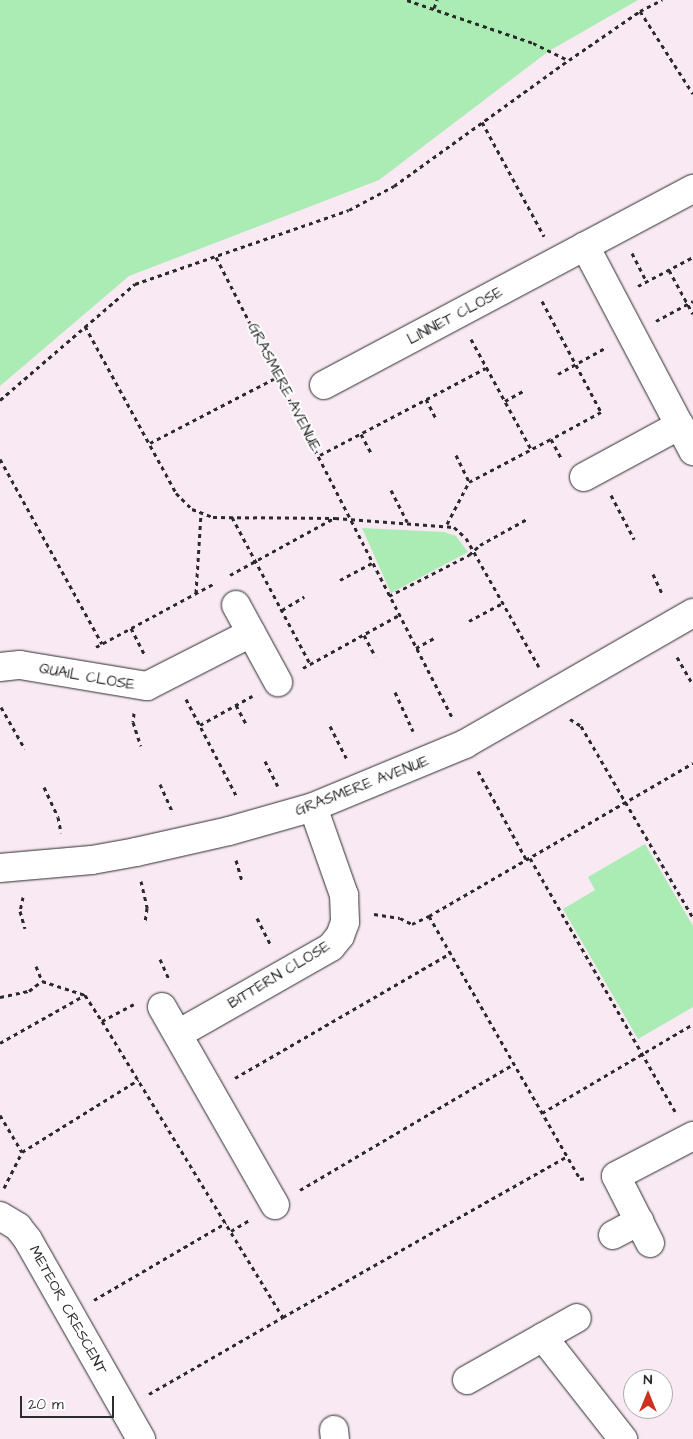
<!DOCTYPE html>
<html>
<head>
<meta charset="utf-8">
<style>
  body { margin:0 }
  #map { position:relative; width:693px; height:1439px; overflow:hidden; background:#f8e9f3; font-family:"Architects Daughter",sans-serif }
  div>[style] { position:absolute }
  .green>* { inset:0; background:#abecb4 }
  .path>* { height:3px; margin-top:-1.5px; transform-origin:0; background:repeating-linear-gradient(90deg,#2b2b2b 0 4px,transparent 0 8px) }
  .roads { filter:drop-shadow(0 0 1px #2b2b2b) drop-shadow(0 0 1px #2b2b2b) }
  .minor>* { height:28px; margin:-14px; padding:0 14px; transform-origin:14px; border-radius:14px; background:#fff }
  span { translate:-50% -50%; white-space:nowrap; text-align:center; line-height:1.15; -webkit-text-stroke:4px #fff; paint-order:stroke }
  .street-label { font-size:15px; color:#2b2b2b }
  .north { position:absolute; left:623px; top:1369px; width:50px; height:50px; box-sizing:border-box; background:#fff; border:1px solid #aaa; border-radius:50%; rotate:0deg; font-size:14px; font-weight:700; line-height:20px; text-align:center; color:#2b2b2b }
  .north::after { content:''; display:block; margin:auto; width:18px; height:22px; background:#c8321e; clip-path:polygon(50% 0,100% 100%,50% 72%,0 100%) }
  .scale { position:absolute; left:20px; top:1396px; width:94px; height:22px; box-sizing:border-box; border:2px solid #2b2b2b; border-top:0; padding-left:6px; font-size:15px; line-height:18px; white-space:nowrap; color:#2b2b2b; -webkit-text-stroke:4px #fff; paint-order:stroke }
</style>
</head>
<body>
<div id="map">
  <div class="green">
    <i style="clip-path:polygon(0 0,638px 0,549px 51px,379px 180px,129px 276px,0 386px)"></i>
    <i style="clip-path:polygon(362px 528px,444px 532px,456px 536px,468px 552px,391px 593px)"></i>
    <i style="clip-path:polygon(645px 844px,693px 926px,693px 1007px,638px 1039px,563px 909px,595px 890px,588px 877px)"></i>
  </div>
  <div class="path">
    <i style="left:407px;top:0;width:133px;rotate:18.8deg"></i>
    <i style="left:533px;top:43px;width:39px;rotate:26deg"></i>
    <i style="left:434px;top:8px;width:9px;rotate:-69deg"></i>
    <i style="left:640px;top:11px;width:98px;rotate:57.4deg"></i>
    <i style="left:482px;top:122px;width:130px;rotate:61.5deg"></i>
    <i style="left:632px;top:253px;width:33px;rotate:63deg"></i>
    <i style="left:216px;top:257px;width:517px;rotate:62.84deg"></i>
    <i style="left:669px;top:270px;width:50px;rotate:61.4deg"></i>
    <i style="left:638px;top:286px;width:62px;rotate:-27.8deg"></i>
    <i style="left:542px;top:301px;width:126px;rotate:62deg"></i>
    <i style="left:601px;top:412px;width:57px;rotate:151.6deg"></i>
    <i style="left:656px;top:321px;width:42px;rotate:-28.4deg"></i>
    <i style="left:85px;top:326px;width:190px;rotate:61.4deg"></i>
    <i style="left:176px;top:493px;width:23px;rotate:45deg"></i>
    <i style="left:192px;top:509px;width:22px;rotate:21deg"></i>
    <i style="left:213px;top:517px;width:122px;rotate:0.5deg"></i>
    <i style="left:335px;top:518px;width:119px;rotate:4.3deg"></i>
    <i style="left:454px;top:527px;width:16px;rotate:43deg"></i>
    <i style="left:466px;top:538px;width:148px;rotate:60.5deg"></i>
    <i style="left:471px;top:339px;width:125px;rotate:61.4deg"></i>
    <i style="left:558px;top:374px;width:56px;rotate:-28.9deg"></i>
    <i style="left:426px;top:399px;width:22px;rotate:63deg"></i>
    <i style="left:0;top:400px;width:178px;rotate:-40.7deg"></i>
    <i style="left:135px;top:284px;width:226px;rotate:-19.1deg"></i>
    <i style="left:349px;top:210px;width:51px;rotate:-28.1deg"></i>
    <i style="left:394px;top:186px;width:216px;rotate:-35.8deg"></i>
    <i style="left:569px;top:60px;width:86px;rotate:-34.6deg"></i>
    <i style="left:640px;top:11px;width:25px;rotate:-27deg"></i>
    <i style="left:505px;top:401px;width:21px;rotate:-29deg"></i>
    <i style="left:361px;top:434px;width:21px;rotate:62deg"></i>
    <i style="left:150px;top:443px;width:145px;rotate:-27.4deg"></i>
    <i style="left:320px;top:455px;width:187px;rotate:-27.7deg"></i>
    <i style="left:456px;top:455px;width:30px;rotate:64deg"></i>
    <i style="left:0;top:459px;width:211px;rotate:61.1deg"></i>
    <i style="left:391px;top:490px;width:36px;rotate:63deg"></i>
    <i style="left:611px;top:495px;width:50px;rotate:62.4deg"></i>
    <i style="left:232px;top:517px;width:166px;rotate:62deg"></i>
    <i style="left:447px;top:524px;width:47px;rotate:-62.4deg"></i>
    <i style="left:469px;top:482px;width:93px;rotate:-27.7deg"></i>
    <i style="left:551px;top:439px;width:21px;rotate:62deg"></i>
    <i style="left:653px;top:574px;width:23px;rotate:65deg"></i>
    <i style="left:230px;top:575px;width:119px;rotate:-28.7deg"></i>
    <i style="left:340px;top:580px;width:36px;rotate:-28deg"></i>
    <i style="left:196px;top:593px;width:79px;rotate:-86.4deg"></i>
    <i style="left:389px;top:596px;width:90px;rotate:-27.1deg"></i>
    <i style="left:469px;top:555px;width:15px;rotate:-42deg"></i>
    <i style="left:480px;top:545px;width:54px;rotate:-29deg"></i>
    <i style="left:282px;top:610px;width:26px;rotate:-31deg"></i>
    <i style="left:469px;top:621px;width:38px;rotate:-28deg"></i>
    <i style="left:131px;top:628px;width:30px;rotate:63deg"></i>
    <i style="left:364px;top:635px;width:24px;rotate:62deg"></i>
    <i style="left:96px;top:647px;width:133px;rotate:-28.3deg"></i>
    <i style="left:416px;top:648px;width:21px;rotate:-29deg"></i>
    <i style="left:677px;top:657px;width:32px;rotate:60deg"></i>
    <i style="left:303px;top:668px;width:110px;rotate:-28.9deg"></i>
    <i style="left:395px;top:692px;width:43px;rotate:65.2deg"></i>
    <i style="left:186px;top:699px;width:110px;rotate:62.5deg"></i>
    <i style="left:236px;top:705px;width:21px;rotate:62deg"></i>
    <i style="left:1px;top:707px;width:48px;rotate:60.3deg"></i>
    <i style="left:134px;top:713px;width:9px;rotate:96deg"></i>
    <i style="left:133px;top:722px;width:25px;rotate:72deg"></i>
    <i style="left:570px;top:719px;width:13px;rotate:32deg"></i>
    <i style="left:581px;top:726px;width:222px;rotate:59.7deg"></i>
    <i style="left:200px;top:725px;width:60px;rotate:-29.1deg"></i>
    <i style="left:330px;top:726px;width:36px;rotate:63deg"></i>
    <i style="left:265px;top:761px;width:28px;rotate:63deg"></i>
    <i style="left:478px;top:771px;width:100px;rotate:61.4deg"></i>
    <i style="left:160px;top:784px;width:32px;rotate:66deg"></i>
    <i style="left:44px;top:787px;width:33px;rotate:65deg"></i>
    <i style="left:58px;top:817px;width:16px;rotate:79deg"></i>
    <i style="left:530px;top:858px;width:292px;rotate:60.2deg"></i>
    <i style="left:236px;top:860px;width:22px;rotate:74deg"></i>
    <i style="left:141px;top:881px;width:28px;rotate:77deg"></i>
    <i style="left:147px;top:908px;width:14px;rotate:98deg"></i>
    <i style="left:23px;top:897px;width:14px;rotate:102deg"></i>
    <i style="left:20px;top:911px;width:18px;rotate:74deg"></i>
    <i style="left:374px;top:914px;width:26px;rotate:9deg"></i>
    <i style="left:400px;top:918px;width:13px;rotate:27deg"></i>
    <i style="left:412px;top:924px;width:19px;rotate:-25deg"></i>
    <i style="left:429px;top:916px;width:303px;rotate:60.1deg"></i>
    <i style="left:580px;top:1179px;width:7px;rotate:-8deg"></i>
    <i style="left:429px;top:916px;width:305px;rotate:-30.1deg"></i>
    <i style="left:257px;top:918px;width:31px;rotate:63deg"></i>
    <i style="left:160px;top:959px;width:22px;rotate:66deg"></i>
    <i style="left:36px;top:966px;width:16px;rotate:68deg"></i>
    <i style="left:0;top:997px;width:30px;rotate:-12deg"></i>
    <i style="left:29px;top:991px;width:16px;rotate:-38deg"></i>
    <i style="left:42px;top:981px;width:45px;rotate:18deg"></i>
    <i style="left:102px;top:1021px;width:347px;rotate:58.6deg"></i>
    <i style="left:283px;top:1317px;width:326px;rotate:-29.5deg"></i>
    <i style="left:0;top:1043px;width:98px;rotate:-29.5deg"></i>
    <i style="left:85px;top:995px;width:31px;rotate:57deg"></i>
    <i style="left:102px;top:1021px;width:36px;rotate:-28deg"></i>
    <i style="left:235px;top:1078px;width:250px;rotate:-30.1deg"></i>
    <i style="left:542px;top:1113px;width:175px;rotate:-30.5deg"></i>
    <i style="left:0;top:1115px;width:43px;rotate:59.3deg"></i>
    <i style="left:4px;top:1188px;width:40px;rotate:-63.4deg"></i>
    <i style="left:22px;top:1152px;width:137px;rotate:-31.8deg"></i>
    <i style="left:300px;top:1190px;width:248px;rotate:-30.5deg"></i>
    <i style="left:231px;top:1231px;width:21px;rotate:-31deg"></i>
    <i style="left:94px;top:1300px;width:153px;rotate:-30.3deg"></i>
    <i style="left:149px;top:1394px;width:155px;rotate:-29.9deg"></i>
  </div>
  <div class="roads">
    <div class="minor">
      <i style="left:585px;top:246px;width:232px;rotate:62.2deg"></i>
      <i style="left:324px;top:385px;width:418px;rotate:-28deg"></i>
      <i style="left:584px;top:477px;width:109px;rotate:-28.4deg"></i>
      <i style="left:236px;top:605px;width:88px;rotate:61.4deg"></i>
      <i style="left:0;top:667px;width:20px;rotate:-6deg"></i>
      <i style="left:20px;top:665px;width:129px;rotate:9.4deg"></i>
      <i style="left:147px;top:686px;width:117px;rotate:-27deg"></i>
      <i style="left:0;top:868px;width:92px;rotate:-5deg"></i>
      <i style="left:92px;top:860px;width:45px;rotate:-10.3deg"></i>
      <i style="left:136px;top:852px;width:95px;rotate:-12.7deg"></i>
      <i style="left:229px;top:831px;width:87px;rotate:-15.9deg"></i>
      <i style="left:313px;top:807px;width:165px;rotate:-22.5deg"></i>
      <i style="left:465px;top:744px;width:263px;rotate:-29.9deg"></i>
      <i style="left:162px;top:1007px;width:228px;rotate:60.3deg"></i>
      <i style="left:178px;top:1034px;width:176px;rotate:-29.6deg"></i>
      <i style="left:331px;top:947px;width:14px;rotate:-51deg"></i>
      <i style="left:340px;top:936px;width:15px;rotate:-70deg"></i>
      <i style="left:345px;top:922px;width:27px;rotate:-92deg"></i>
      <i style="left:344px;top:895px;width:93px;rotate:-109.4deg"></i>
      <i style="left:0;top:1216px;width:21px;rotate:31deg"></i>
      <i style="left:18px;top:1227px;width:16px;rotate:52deg"></i>
      <i style="left:28px;top:1240px;width:229px;rotate:60.4deg"></i>
      <i style="left:613px;top:1235px;width:30px;rotate:-28deg"></i>
      <i style="left:650px;top:1243px;width:75px;rotate:-116.9deg"></i>
      <i style="left:616px;top:1176px;width:87px;rotate:-27.5deg"></i>
      <i style="left:543px;top:1337px;width:130px;rotate:51.9deg"></i>
      <i style="left:467px;top:1380px;width:126px;rotate:-29.4deg"></i>
      <i style="left:334px;top:1430px;width:9px;rotate:84deg"></i>
    </div>
  </div>
  <div class="street-label">
    <span style="left:455px;top:316px;rotate:-28deg">LINNET CLOSE</span>
    <span style="left:284px;top:387px;rotate:63deg">GRASMERE AVENUE</span>
    <span style="left:87px;top:677px;rotate:10deg">QUAIL CLOSE</span>
    <span style="left:362px;top:786px;rotate:-21deg">GRASMERE AVENUE</span>
    <span style="left:279px;top:975px;rotate:-31deg">BITTERN CLOSE</span>
    <span style="left:68px;top:1310px;rotate:61deg">METEOR CRESCENT</span>
  </div>
  <div class="north">N</div>
  <div class="scale">20 m</div>
</div>
</body>
</html>
